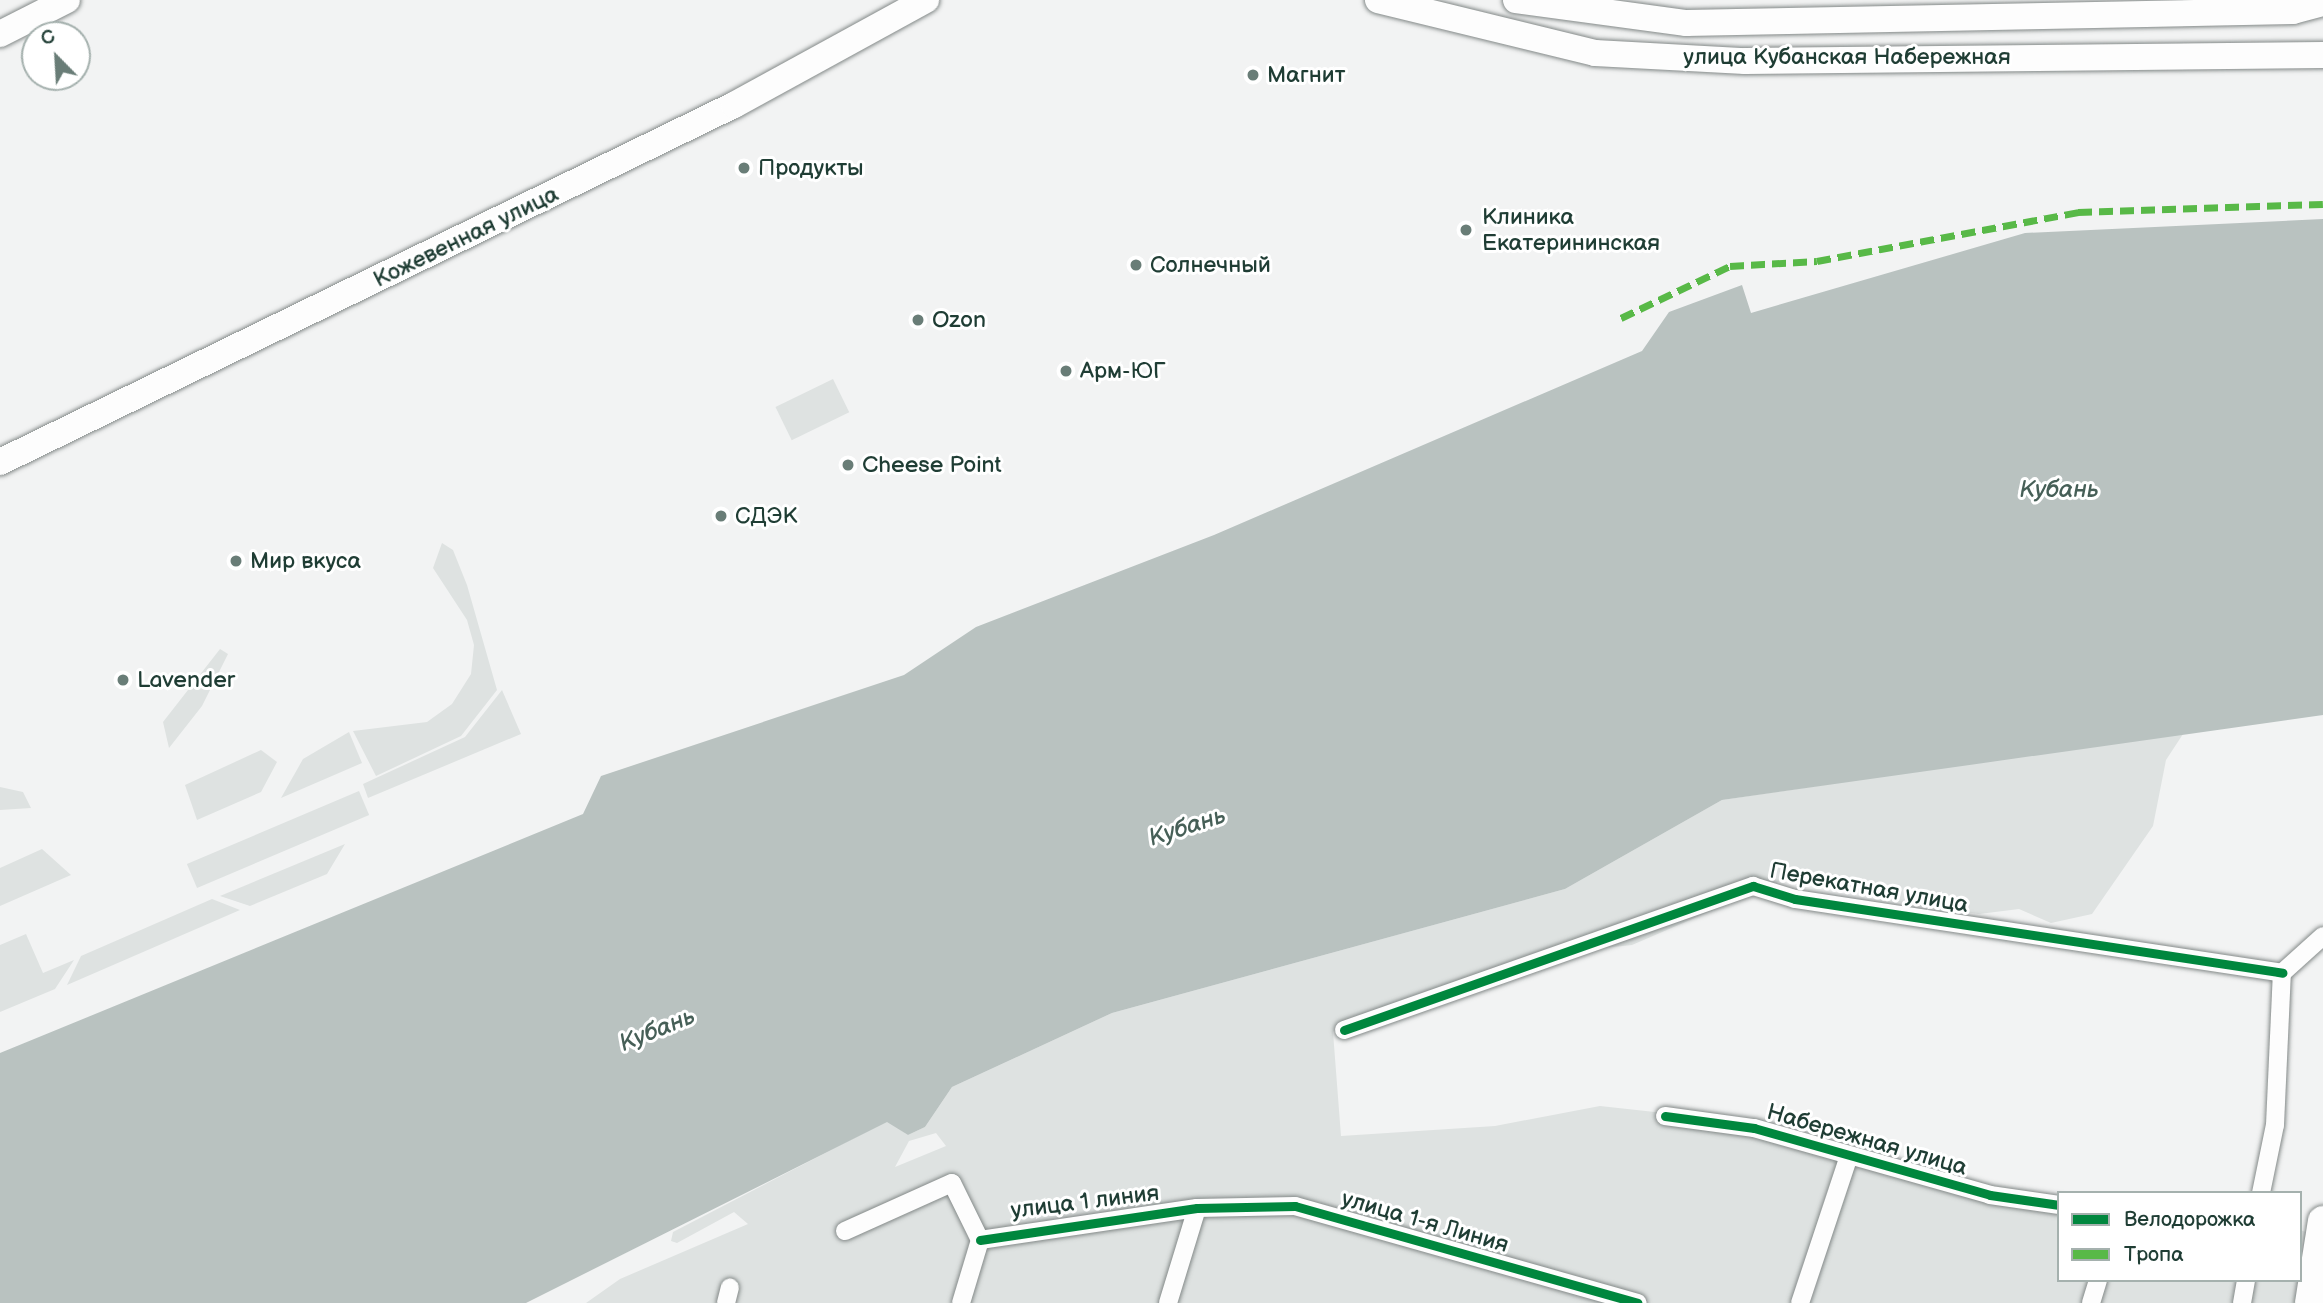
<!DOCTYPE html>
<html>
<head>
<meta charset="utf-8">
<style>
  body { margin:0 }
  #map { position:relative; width:2323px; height:1303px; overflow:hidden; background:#f2f3f3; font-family:"Balsamiq Sans",sans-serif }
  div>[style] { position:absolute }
  .green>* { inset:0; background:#dee2e1; transform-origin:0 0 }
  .water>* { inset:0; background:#b9c2c0 }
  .roads { filter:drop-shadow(0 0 2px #838988) drop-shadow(0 0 2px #838988) }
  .minor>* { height:18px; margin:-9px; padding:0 9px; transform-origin:9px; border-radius:9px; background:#fdfdfd }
  .secondary>* { height:26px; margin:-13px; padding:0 13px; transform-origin:13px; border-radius:13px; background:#fdfdfd }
  .trunk>* { height:30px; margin:-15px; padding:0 15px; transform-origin:15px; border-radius:15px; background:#fdfdfd }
  .quiet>* { height:7px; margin-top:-3.5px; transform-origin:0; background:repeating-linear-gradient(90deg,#58b947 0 14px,transparent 0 21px) }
  .cycleway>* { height:9px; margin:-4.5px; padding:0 4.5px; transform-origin:4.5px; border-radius:4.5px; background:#00873e }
  .dots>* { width:19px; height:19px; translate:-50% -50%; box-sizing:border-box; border:4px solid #fff; border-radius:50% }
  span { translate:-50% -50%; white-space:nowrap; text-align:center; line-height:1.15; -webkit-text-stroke:6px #fff; paint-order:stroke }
  .street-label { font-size:23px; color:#1f3d34 }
  .poi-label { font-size:23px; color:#1f3d34 }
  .left { translate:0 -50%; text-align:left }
  .water-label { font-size:24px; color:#465f57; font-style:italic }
  .legend { position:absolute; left:2057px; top:1191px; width:245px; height:91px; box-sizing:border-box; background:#fff; border:2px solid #a5b1ae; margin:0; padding:9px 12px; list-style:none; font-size:21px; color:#1f3d34 }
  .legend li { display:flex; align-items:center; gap:14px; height:35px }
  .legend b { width:35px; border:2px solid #a5b1ae }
  .north { position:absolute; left:21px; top:21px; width:70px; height:70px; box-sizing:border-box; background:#fff; border:2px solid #a5b1ae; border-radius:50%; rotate:336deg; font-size:19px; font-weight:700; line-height:28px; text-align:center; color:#1f3d34 }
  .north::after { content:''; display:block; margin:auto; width:24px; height:32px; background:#697d77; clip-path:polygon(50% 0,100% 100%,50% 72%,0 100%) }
</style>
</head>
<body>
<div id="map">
  <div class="green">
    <i style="left:833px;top:379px;width:37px;height:64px;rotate:64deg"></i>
    <i style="clip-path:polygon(442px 543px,453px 550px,467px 585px,497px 690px,461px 736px,376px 776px,353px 731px,427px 722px,452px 704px,471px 674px,474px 645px,467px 620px,433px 568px)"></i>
    <i style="clip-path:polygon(220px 649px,228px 654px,202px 706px,169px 748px,163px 722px)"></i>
    <i style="clip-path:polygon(502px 690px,521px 734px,368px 798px,363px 784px,465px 737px)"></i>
    <i style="clip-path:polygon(evenodd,2185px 731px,2166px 760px,2153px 826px,2092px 914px,2051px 923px,2019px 909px,1979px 914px,1923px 907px,1785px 879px,1632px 945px,1575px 951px,1341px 1024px,1333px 1032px,1341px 1136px,1495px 1126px,1600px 1106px,1755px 1123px,1990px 1189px,2059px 1200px,2059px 1280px,2300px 1280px,2300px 1230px,2323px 1238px,2323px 1303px,586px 1303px,620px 1279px,748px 1224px,734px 1212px,677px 1243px,671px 1241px,673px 1232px,887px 1121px,908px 1135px,925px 1127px,952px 1087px,1112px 1013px,1565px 889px,1722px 800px,2185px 731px,936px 1133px,946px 1146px,895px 1167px,909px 1141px,936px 1133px)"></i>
    <i style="clip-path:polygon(349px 732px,362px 763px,281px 798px,303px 759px)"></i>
    <i style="clip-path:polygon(261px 750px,277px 762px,261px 792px,197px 820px,185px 785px)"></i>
    <i style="clip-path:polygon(0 787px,23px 792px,31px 808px,0 810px)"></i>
    <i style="left:359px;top:791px;width:26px;height:187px;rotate:67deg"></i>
    <i style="clip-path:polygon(345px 844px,327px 874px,250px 906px,220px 896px)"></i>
    <i style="clip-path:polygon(42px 849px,71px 875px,0 906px,0 868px)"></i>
    <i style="clip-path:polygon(212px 899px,240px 910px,67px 985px,81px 956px)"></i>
    <i style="clip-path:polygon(26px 934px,43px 973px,74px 960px,55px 989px,0 1012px,0 945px)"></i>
  </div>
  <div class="water">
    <i style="clip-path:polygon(2323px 219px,2323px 715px,1722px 800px,1565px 889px,1112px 1013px,952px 1087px,925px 1127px,908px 1135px,887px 1122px,526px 1303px,0 1303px,0 1053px,583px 814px,601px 776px,904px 675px,976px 627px,1214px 535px,1642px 351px,1669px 312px,1742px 285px,1751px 313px,2025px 233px)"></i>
  </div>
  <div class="roads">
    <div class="minor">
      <i style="left:2282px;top:973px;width:55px;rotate:-42.1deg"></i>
      <i style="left:1344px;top:1030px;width:434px;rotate:-19.4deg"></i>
      <i style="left:1753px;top:886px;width:44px;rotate:17.2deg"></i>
      <i style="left:1795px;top:899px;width:493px;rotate:8.6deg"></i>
      <i style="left:1665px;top:1116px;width:90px;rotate:7.7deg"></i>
      <i style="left:1754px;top:1128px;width:245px;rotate:15.8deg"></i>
      <i style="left:1990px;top:1195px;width:70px;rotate:8.2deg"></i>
      <i style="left:2261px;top:1193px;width:69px;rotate:-78.4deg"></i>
      <i style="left:2275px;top:1125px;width:152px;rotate:-87.4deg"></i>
      <i style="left:845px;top:1231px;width:117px;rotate:-24.2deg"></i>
      <i style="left:952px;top:1183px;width:64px;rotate:63.8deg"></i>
      <i style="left:980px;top:1240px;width:219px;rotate:-8.4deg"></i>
      <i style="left:1197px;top:1208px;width:98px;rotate:-1.2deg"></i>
      <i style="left:1295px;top:1206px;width:356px;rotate:15.8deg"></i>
      <i style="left:726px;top:1303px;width:16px;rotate:-76deg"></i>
      <i style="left:961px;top:1303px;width:66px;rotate:-73.2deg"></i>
      <i style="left:1168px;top:1303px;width:99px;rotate:-73deg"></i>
      <i style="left:1800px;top:1303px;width:155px;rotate:-71.6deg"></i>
      <i style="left:2091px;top:1303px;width:24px;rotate:-73deg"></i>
      <i style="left:2242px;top:1303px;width:23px;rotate:-80deg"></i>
    </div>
    <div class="secondary">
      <i style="left:1378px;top:0;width:223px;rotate:13.7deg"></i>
      <i style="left:1595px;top:53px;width:150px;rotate:3.1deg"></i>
      <i style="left:1745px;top:61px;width:578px;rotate:-0.59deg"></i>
      <i style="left:1516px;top:0;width:172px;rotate:7.7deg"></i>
      <i style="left:1686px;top:23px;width:607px;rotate:-1.13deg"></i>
      <i style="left:2293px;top:11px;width:31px;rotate:-15deg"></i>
      <i style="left:0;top:34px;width:75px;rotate:-26.9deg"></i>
      <i style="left:0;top:462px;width:816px;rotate:-25.94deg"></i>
      <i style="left:734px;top:105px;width:219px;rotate:-28.7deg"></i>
    </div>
    <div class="trunk">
      <i style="left:2310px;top:1303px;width:83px;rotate:-81deg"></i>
    </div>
  </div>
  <div class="quiet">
    <i style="left:1621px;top:318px;width:121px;rotate:-25.5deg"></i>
    <i style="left:1730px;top:266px;width:87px;rotate:-3.3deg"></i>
    <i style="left:1817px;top:261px;width:266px;rotate:-10.6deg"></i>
    <i style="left:2078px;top:212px;width:245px;rotate:-1.9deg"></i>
  </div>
  <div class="cycleway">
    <i style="left:1344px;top:1030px;width:434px;rotate:-19.4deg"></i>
    <i style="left:1753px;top:886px;width:44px;rotate:17.2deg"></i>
    <i style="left:1795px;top:899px;width:493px;rotate:8.6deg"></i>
    <i style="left:1665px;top:1116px;width:90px;rotate:7.7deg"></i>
    <i style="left:1754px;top:1128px;width:245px;rotate:15.8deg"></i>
    <i style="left:1990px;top:1195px;width:70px;rotate:8.2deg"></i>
    <i style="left:980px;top:1240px;width:219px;rotate:-8.4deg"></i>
    <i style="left:1197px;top:1208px;width:98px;rotate:-1.2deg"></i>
    <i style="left:1295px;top:1206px;width:356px;rotate:15.8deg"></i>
  </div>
  <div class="dots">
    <i style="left:1253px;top:75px;background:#697d77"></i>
    <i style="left:744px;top:168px;background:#697d77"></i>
    <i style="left:1466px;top:230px;background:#697d77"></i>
    <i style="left:1136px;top:265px;background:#697d77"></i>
    <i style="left:918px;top:320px;background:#697d77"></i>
    <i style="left:1066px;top:371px;background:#697d77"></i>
    <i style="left:848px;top:465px;background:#697d77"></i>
    <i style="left:721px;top:516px;background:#697d77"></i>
    <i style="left:236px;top:561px;background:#697d77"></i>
    <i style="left:123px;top:680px;background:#697d77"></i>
  </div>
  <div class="street-label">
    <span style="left:1847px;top:57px">улица Кубанская Набережная</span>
    <span style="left:466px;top:237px;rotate:-26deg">Кожевенная улица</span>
    <span style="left:1869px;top:888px;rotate:10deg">Перекатная улица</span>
    <span style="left:1867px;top:1140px;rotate:16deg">Набережная улица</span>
    <span style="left:1085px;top:1202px;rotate:-7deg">улица 1 линия</span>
    <span style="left:1425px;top:1222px;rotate:16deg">улица 1-я Линия</span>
  </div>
  <div class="poi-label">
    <span class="left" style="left:1267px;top:75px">Магнит</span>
    <span class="left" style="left:758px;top:168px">Продукты</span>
    <span class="left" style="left:1482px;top:230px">Клиника<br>Екатерининская</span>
    <span class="left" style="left:1150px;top:265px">Солнечный</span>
    <span class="left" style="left:932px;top:320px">Ozon</span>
    <span class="left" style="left:1080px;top:371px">Арм-ЮГ</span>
    <span class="left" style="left:862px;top:465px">Cheese Point</span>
    <span class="left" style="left:735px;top:516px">СДЭК</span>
    <span class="left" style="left:250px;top:561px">Мир вкуса</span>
    <span class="left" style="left:137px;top:680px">Lavender</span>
  </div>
  <div class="water-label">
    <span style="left:2059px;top:490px">Кубань</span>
    <span style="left:1187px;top:827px;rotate:-18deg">Кубань</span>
    <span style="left:657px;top:1030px;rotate:-22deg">Кубань</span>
  </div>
  <ul class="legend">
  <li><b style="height:9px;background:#00873e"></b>Велодорожка</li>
  <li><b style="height:9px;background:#58b947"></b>Тропа</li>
  </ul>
  <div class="north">С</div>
</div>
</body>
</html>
